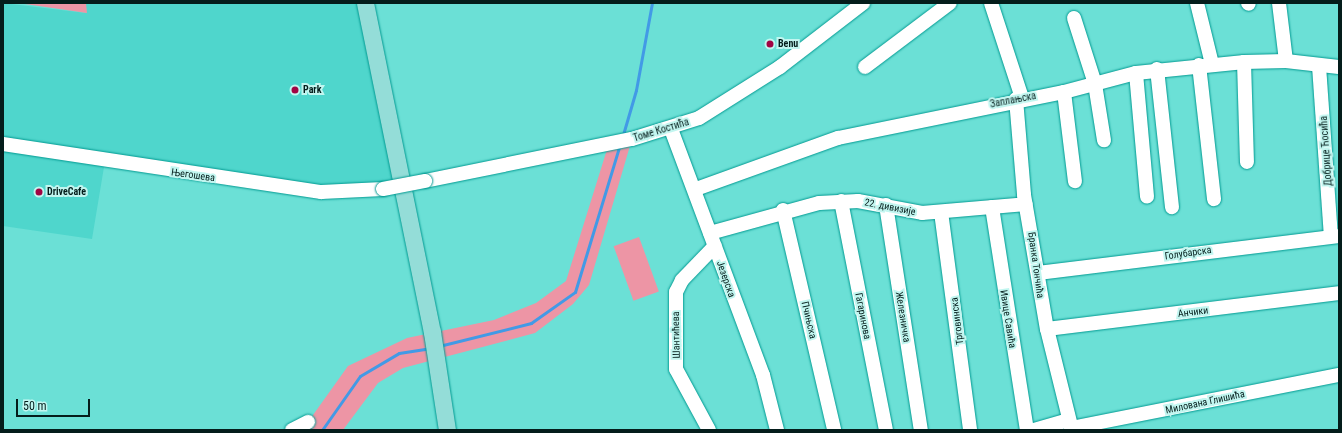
<!DOCTYPE html>
<html>
<head>
<meta charset="utf-8">
<style>
  body { margin:0 }
  #map { position:relative; width:1342px; height:433px; overflow:hidden; background:#6be0d6; font-family:"Roboto Condensed",sans-serif }
  div>[style] { position:absolute }
  .built>* { inset:0; background:#4fd6cc }
  .green>* { inset:0; background:#ed95a5; transform-origin:0 0 }
  .stream>* { height:3px; margin:-1.5px; padding:0 1.5px; transform-origin:1.5px; border-radius:1.5px; background:#429ae6 }
  .roads { filter:drop-shadow(0 0 1px #039a92) drop-shadow(0 0 1px #039a92) }
  .minor>* { height:14px; margin:-7px; padding:0 7px; transform-origin:7px; border-radius:7px; background:#fff }
  .major>* { height:17px; margin:-8.5px; padding:0 8.5px; transform-origin:8.5px; border-radius:8.5px; background:#94ddd8 }
  .bridges { filter:drop-shadow(0 0 1px #039a92) drop-shadow(0 0 1px #039a92) }
  .minor-bridge>* { height:14px; margin:-7px; padding:0 7px; transform-origin:7px; border-radius:7px; background:#fff }
  .dots>* { width:11px; height:11px; translate:-50% -50%; box-sizing:border-box; border:2px solid #c2f6f0; border-radius:50% }
  span { translate:-50% -50%; white-space:nowrap; text-align:center; line-height:1.15; -webkit-text-stroke:4px #c2f6f0; paint-order:stroke }
  .poi-label { font-size:10px; color:#041d1b; font-weight:700 }
  .left { translate:0 -50%; text-align:left }
  .street-label { font-size:10px; color:#041d1b }
  .frame { position:absolute; inset:0; border:4px solid #041d1b; pointer-events:none }
  .scale { position:absolute; left:16px; top:399px; width:74px; height:18px; box-sizing:border-box; border:2px solid #041d1b; border-top:0; padding-left:5px; font-size:12px; line-height:14px; white-space:nowrap; color:#041d1b; -webkit-text-stroke:3px #c2f6f0; paint-order:stroke }
</style>
</head>
<body>
<div id="map">
  <div class="built">
    <i style="clip-path:polygon(3px 3px,86px 13px,86px 3px,365px 3px,403px 186px,359px 192px,105px 161px,92px 239px,3px 226px)"></i>
  </div>
  <div class="green">
    <i style="clip-path:polygon(18px 3px,86px 3px,87px 13px)"></i>
    <i style="clip-path:polygon(632px 139px,589px 285px,573px 304px,535px 333px,403px 368px,378px 383px,343px 430px,307px 430px,308px 422px,348px 366px,407px 338px,494px 320px,536px 303px,566px 281px,609px 143px)"></i>
    <i style="left:639px;top:237px;width:58px;height:27px;rotate:70deg"></i>
  </div>
  <div class="stream">
    <i style="left:622px;top:138px;width:50px;rotate:-73.7deg"></i>
    <i style="left:636px;top:90px;width:88px;rotate:-79.6deg"></i>
    <i style="left:439px;top:346px;width:95px;rotate:-14deg"></i>
    <i style="left:531px;top:323px;width:54px;rotate:-35.2deg"></i>
    <i style="left:575px;top:292px;width:152px;rotate:-73.1deg"></i>
    <i style="left:322px;top:430px;width:66px;rotate:-54.9deg"></i>
    <i style="left:360px;top:376px;width:45px;rotate:-30.5deg"></i>
    <i style="left:399px;top:353px;width:31px;rotate:-9deg"></i>
  </div>
  <div class="roads">
    <div class="minor">
      <i style="left:991px;top:3px;width:100px;rotate:71.9deg"></i>
      <i style="left:1197px;top:3px;width:63px;rotate:76.2deg"></i>
      <i style="left:1248px;top:3px;width:1px;rotate:45deg"></i>
      <i style="left:1279px;top:3px;width:58px;rotate:83.1deg"></i>
      <i style="left:1074px;top:18px;width:69px;rotate:72.3deg"></i>
      <i style="left:1095px;top:84px;width:57px;rotate:80.9deg"></i>
      <i style="left:1244px;top:62px;width:100px;rotate:88.3deg"></i>
      <i style="left:1199px;top:65px;width:135px;rotate:83.6deg"></i>
      <i style="left:1319px;top:66px;width:170px;rotate:86deg"></i>
      <i style="left:865px;top:67px;width:106px;rotate:-37deg"></i>
      <i style="left:1157px;top:69px;width:139px;rotate:83.8deg"></i>
      <i style="left:1136px;top:73px;width:124px;rotate:84.9deg"></i>
      <i style="left:1064px;top:92px;width:90px;rotate:83deg"></i>
      <i style="left:1016px;top:99px;width:96px;rotate:85.2deg"></i>
      <i style="left:1024px;top:195px;width:136px;rotate:80.3deg"></i>
      <i style="left:1047px;top:329px;width:104px;rotate:76.1deg"></i>
      <i style="left:671px;top:129px;width:263px;rotate:69.5deg"></i>
      <i style="left:763px;top:375px;width:57px;rotate:75.7deg"></i>
      <i style="left:3px;top:144px;width:322px;rotate:8.6deg"></i>
      <i style="left:321px;top:192px;width:62px;rotate:-2.8deg"></i>
      <i style="left:425px;top:181px;width:211px;rotate:-11.5deg"></i>
      <i style="left:632px;top:139px;width:70px;rotate:-17.4deg"></i>
      <i style="left:699px;top:118px;width:96px;rotate:-32.2deg"></i>
      <i style="left:780px;top:67px;width:105px;rotate:-37.6deg"></i>
      <i style="left:696px;top:189px;width:151px;rotate:-19.8deg"></i>
      <i style="left:838px;top:138px;width:231px;rotate:-11.5deg"></i>
      <i style="left:1064px;top:92px;width:74px;rotate:-14.8deg"></i>
      <i style="left:1136px;top:73px;width:109px;rotate:-5.8deg"></i>
      <i style="left:1244px;top:62px;width:42px;rotate:-1.4deg"></i>
      <i style="left:1286px;top:61px;width:53px;rotate:6.5deg"></i>
      <i style="left:841px;top:201px;width:233px;rotate:78.9deg"></i>
      <i style="left:886px;top:205px;width:228px;rotate:81.2deg"></i>
      <i style="left:992px;top:207px;width:226px;rotate:81.1deg"></i>
      <i style="left:783px;top:210px;width:226px;rotate:76.9deg"></i>
      <i style="left:941px;top:212px;width:220px;rotate:82.4deg"></i>
      <i style="left:710px;top:233px;width:113px;rotate:-15.4deg"></i>
      <i style="left:819px;top:203px;width:39px;rotate:-3deg"></i>
      <i style="left:858px;top:201px;width:65px;rotate:10.6deg"></i>
      <i style="left:922px;top:213px;width:104px;rotate:-4.9deg"></i>
      <i style="left:1038px;top:273px;width:303px;rotate:-7deg"></i>
      <i style="left:1047px;top:329px;width:294px;rotate:-7deg"></i>
      <i style="left:1071px;top:428px;width:273px;rotate:-11.2deg"></i>
      <i style="left:292px;top:430px;width:18px;rotate:-27deg"></i>
      <i style="left:709px;top:430px;width:69px;rotate:-118.4deg"></i>
      <i style="left:676px;top:369px;width:77px;rotate:-90deg"></i>
      <i style="left:676px;top:292px;width:13px;rotate:-63deg"></i>
      <i style="left:682px;top:280px;width:47px;rotate:-45.9deg"></i>
      <i style="left:1034px;top:430px;width:36px;rotate:-16deg"></i>
    </div>
    <div class="major">
      <i style="left:365px;top:3px;width:336px;rotate:78.5deg"></i>
      <i style="left:432px;top:332px;width:99px;rotate:81.3deg"></i>
    </div>
  </div>
  <div class="bridges">
    <div class="minor-bridge">
      <i style="left:383px;top:189px;width:43px;rotate:-10.8deg"></i>
    </div>
  </div>
  <div class="dots">
    <i style="left:770px;top:44px;background:#a10443"></i>
    <i style="left:295px;top:90px;background:#a10443"></i>
    <i style="left:39px;top:192px;background:#a10443"></i>
  </div>
  <div class="poi-label">
    <span class="left" style="left:778px;top:44px">Benu</span>
    <span class="left" style="left:303px;top:90px">Park</span>
    <span class="left" style="left:47px;top:192px">DriveCafe</span>
  </div>
  <div class="street-label">
    <span style="left:1013px;top:100px;rotate:-11deg">Заплањска</span>
    <span style="left:661px;top:130px;rotate:-17deg">Томе Костића</span>
    <span style="left:1326px;top:151px;rotate:-94deg">Добрице Ћосића</span>
    <span style="left:193px;top:175px;rotate:8deg">Његошева</span>
    <span style="left:890px;top:207px;rotate:11deg">22. дивизије</span>
    <span style="left:1188px;top:253px;rotate:-8deg">Голубарска</span>
    <span style="left:1036px;top:265px;rotate:82deg">Бранка Тончића</span>
    <span style="left:726px;top:279px;rotate:71deg">Језерска</span>
    <span style="left:1193px;top:312px;rotate:-7deg">Анчики</span>
    <span style="left:863px;top:316px;rotate:79deg">Гагаринова</span>
    <span style="left:903px;top:317px;rotate:81deg">Железничка</span>
    <span style="left:1008px;top:319px;rotate:81deg">Ивице Савића</span>
    <span style="left:809px;top:320px;rotate:77deg">Пчињска</span>
    <span style="left:957px;top:321px;rotate:-97deg">Трговинска</span>
    <span style="left:676px;top:335px;rotate:-91deg">Шантићева</span>
    <span style="left:1205px;top:402px;rotate:-12deg">Милована Глишића</span>
  </div>
  <div class="frame"></div>
  <div class="scale">50 m</div>
</div>
</body>
</html>
